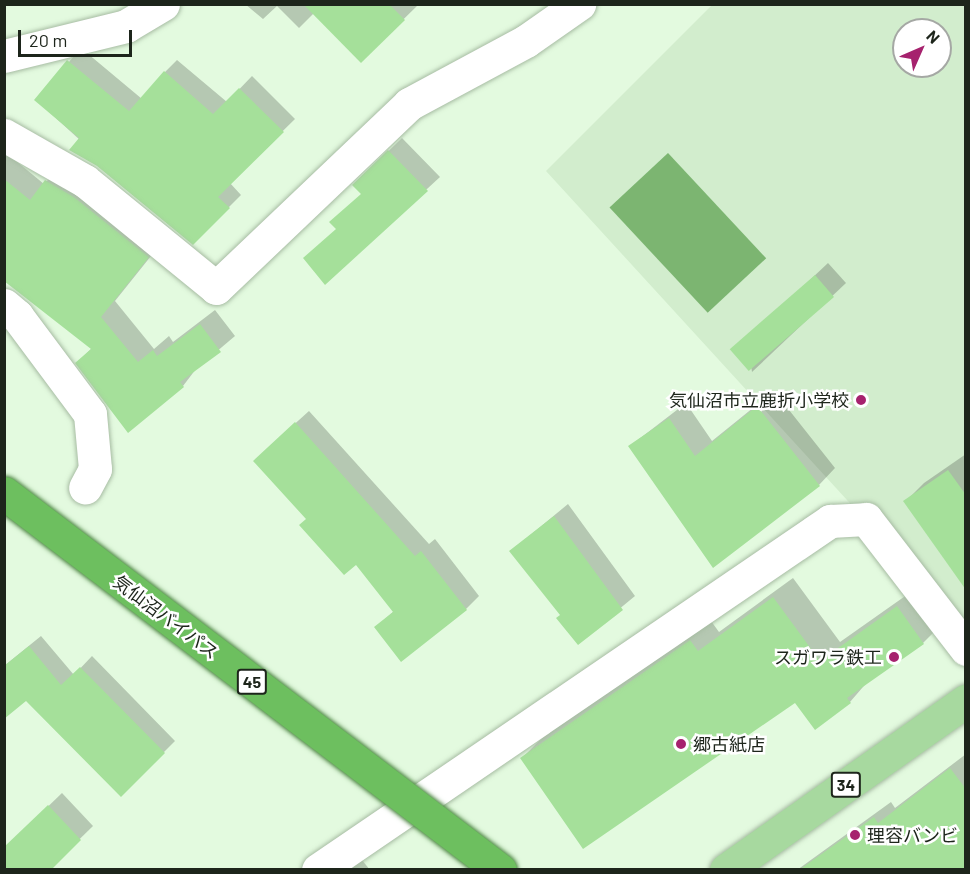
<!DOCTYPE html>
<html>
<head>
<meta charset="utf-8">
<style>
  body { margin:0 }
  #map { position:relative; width:970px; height:874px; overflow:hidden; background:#e3fadf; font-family:Barlow,"Noto Sans JP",sans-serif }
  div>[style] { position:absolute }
  .built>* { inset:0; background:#d2edcd }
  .water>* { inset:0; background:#7cb571; transform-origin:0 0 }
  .shadow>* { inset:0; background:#0003 }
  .building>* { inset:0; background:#a5e09a; transform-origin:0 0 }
  .roads { filter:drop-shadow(0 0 2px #a7bca3) drop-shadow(0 0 2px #a7bca3) }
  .street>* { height:33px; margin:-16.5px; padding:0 16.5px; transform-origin:16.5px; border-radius:16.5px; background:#fff }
  .primary>* { height:33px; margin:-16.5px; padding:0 16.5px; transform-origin:16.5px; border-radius:16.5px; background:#a7d99f }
  .bridges { filter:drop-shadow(0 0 2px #518947) drop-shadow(0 0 2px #518947) }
  .highway-bridge>* { height:33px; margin:-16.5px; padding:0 16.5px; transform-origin:16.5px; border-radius:16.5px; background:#6dbf5f }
  .dots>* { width:16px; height:16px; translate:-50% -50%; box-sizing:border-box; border:3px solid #fff; border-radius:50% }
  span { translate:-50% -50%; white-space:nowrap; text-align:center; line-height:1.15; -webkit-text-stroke:5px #fff; paint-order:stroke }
  .shield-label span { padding:2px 4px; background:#fff; border:2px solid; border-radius:4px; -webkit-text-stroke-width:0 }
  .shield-label { font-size:16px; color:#1d251b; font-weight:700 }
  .poi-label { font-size:18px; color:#1d251b }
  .right { translate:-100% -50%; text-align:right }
  .left { translate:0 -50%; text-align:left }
  .street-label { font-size:18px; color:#1d251b }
  .frame { position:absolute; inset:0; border:6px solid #1d251b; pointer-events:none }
  .north { position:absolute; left:892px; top:18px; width:60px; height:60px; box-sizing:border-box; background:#fff; border:2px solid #a5a8a4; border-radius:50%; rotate:45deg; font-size:16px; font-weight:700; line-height:24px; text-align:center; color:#1d251b }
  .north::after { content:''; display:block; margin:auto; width:21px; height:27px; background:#a6226e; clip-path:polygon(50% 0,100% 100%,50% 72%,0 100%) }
  .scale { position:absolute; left:18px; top:30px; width:114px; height:27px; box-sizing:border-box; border:3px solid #1d251b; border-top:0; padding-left:8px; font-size:18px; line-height:21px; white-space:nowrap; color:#1d251b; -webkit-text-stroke:4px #fff; paint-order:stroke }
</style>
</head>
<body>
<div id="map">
  <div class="built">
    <i style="clip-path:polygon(evenodd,712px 5px,965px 5px,965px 629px,546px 171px,712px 5px,904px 30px,940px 30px,940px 66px,904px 66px,904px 30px)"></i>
  </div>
  <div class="water">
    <i style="left:668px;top:153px;width:144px;height:80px;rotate:47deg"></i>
  </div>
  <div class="shadow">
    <i style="clip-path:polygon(245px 4px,415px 4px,417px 6px,361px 61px,314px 13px,299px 28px,277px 6px,263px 19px)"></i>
    <i style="clip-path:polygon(81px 48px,154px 109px,165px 72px,177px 60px,227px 102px,252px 76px,295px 119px,230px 183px,241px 195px,193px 243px,36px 100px)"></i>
    <i style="clip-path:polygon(402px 138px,440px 177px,325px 283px,337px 228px,362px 193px,367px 172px)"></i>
    <i style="clip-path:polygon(4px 151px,44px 184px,62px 166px,163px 241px,115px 301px,154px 349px,169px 336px,173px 342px,215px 310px,235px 336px,196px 369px,183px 386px,77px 363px,92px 348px,4px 279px)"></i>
    <i style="clip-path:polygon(828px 263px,846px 283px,752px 372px,747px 339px)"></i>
    <i style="clip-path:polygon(774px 391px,835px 468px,819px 485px,630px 446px,686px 403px,712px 441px)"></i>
    <i style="clip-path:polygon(309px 411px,429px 544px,435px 539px,479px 596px,466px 609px,376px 627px,394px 611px,357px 563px,308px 519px,268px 448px)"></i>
    <i style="clip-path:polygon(966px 454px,966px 588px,905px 502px,924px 483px)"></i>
    <i style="clip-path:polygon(568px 504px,635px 596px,578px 643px,561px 615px,511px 551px)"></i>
    <i style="clip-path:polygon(793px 578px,840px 642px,918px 587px,943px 623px,923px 643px,869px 680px,850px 702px,795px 701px,522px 758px,542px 738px,711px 621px,719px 632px)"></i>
    <i style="clip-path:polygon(41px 636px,74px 675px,92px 656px,175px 741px,121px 795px,26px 699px,4px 666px)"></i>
    <i style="clip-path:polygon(966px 754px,966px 870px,797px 870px,891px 802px,895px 808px)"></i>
    <i style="clip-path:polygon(62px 793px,93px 826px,48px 870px,4px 849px)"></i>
    <i style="clip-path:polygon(362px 860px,370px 870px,350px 870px)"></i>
  </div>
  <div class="building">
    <i style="clip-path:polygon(303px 4px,389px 4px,405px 20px,361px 63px)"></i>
    <i style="clip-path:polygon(67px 60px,129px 111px,164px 71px,213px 114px,239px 88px,284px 132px,218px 197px,230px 208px,193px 245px,97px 166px,69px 150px,79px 138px,34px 100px)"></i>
    <i style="clip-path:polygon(388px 150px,428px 191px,325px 285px,303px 258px,336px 229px,329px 222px,361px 194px,352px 185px)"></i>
    <i style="clip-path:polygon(4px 179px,30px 200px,45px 180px,74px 197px,149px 257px,101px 317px,138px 362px,153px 350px,157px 356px,200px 324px,221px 352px,180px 382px,184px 387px,128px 433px,75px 363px,91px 349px,4px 281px)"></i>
    <i style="left:815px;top:275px;width:29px;height:113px;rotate:49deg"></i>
    <i style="clip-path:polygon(757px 406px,820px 486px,713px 568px,628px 446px,669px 418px,695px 456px)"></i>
    <i style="clip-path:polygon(295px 422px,415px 556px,421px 551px,467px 610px,401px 662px,374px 627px,393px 612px,356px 565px,344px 575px,299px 525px,306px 519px,253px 461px)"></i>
    <i style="clip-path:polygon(948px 470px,966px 495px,966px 590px,903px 501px)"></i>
    <i style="clip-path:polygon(554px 516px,623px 610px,578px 645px,556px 618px,560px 615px,509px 551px)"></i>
    <i style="clip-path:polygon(773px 597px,820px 661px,897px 606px,924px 644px,847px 698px,851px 703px,815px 730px,795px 703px,583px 849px,520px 758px,690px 640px,698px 651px)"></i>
    <i style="clip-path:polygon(29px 646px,61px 685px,80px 667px,165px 753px,121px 797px,26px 701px,4px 719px,4px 666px)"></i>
    <i style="clip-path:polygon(950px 768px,966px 789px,966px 870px,799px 870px,874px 817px,878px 823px)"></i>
    <i style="clip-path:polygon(48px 805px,81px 840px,51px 870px,4px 870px,4px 847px)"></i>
  </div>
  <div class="roads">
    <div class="street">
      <i style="left:4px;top:56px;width:126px;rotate:-13.8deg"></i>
      <i style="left:126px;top:26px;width:43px;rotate:-30.7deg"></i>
      <i style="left:4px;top:135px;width:93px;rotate:29.6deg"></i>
      <i style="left:85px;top:181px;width:169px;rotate:39.2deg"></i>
      <i style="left:216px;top:288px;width:267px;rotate:-43.6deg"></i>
      <i style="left:409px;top:104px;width:133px;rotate:-28.3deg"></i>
      <i style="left:526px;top:41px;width:65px;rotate:-34.9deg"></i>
      <i style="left:4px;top:305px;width:17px;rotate:40deg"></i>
      <i style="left:17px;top:316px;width:122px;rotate:53.3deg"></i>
      <i style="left:90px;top:414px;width:55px;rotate:84.8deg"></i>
      <i style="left:95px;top:469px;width:21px;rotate:118deg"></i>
      <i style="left:318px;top:870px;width:620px;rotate:-34.28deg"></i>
      <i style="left:830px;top:521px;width:36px;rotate:-3deg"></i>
      <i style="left:866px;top:519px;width:164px;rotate:52.4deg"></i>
    </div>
    <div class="primary">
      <i style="left:726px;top:870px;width:294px;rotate:-35.2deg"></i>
    </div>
  </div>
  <div class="bridges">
    <div class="highway-bridge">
      <i style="left:4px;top:493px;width:623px;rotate:37.24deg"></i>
    </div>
  </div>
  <div class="dots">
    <i style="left:861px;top:400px;background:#a6226e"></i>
    <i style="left:894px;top:657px;background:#a6226e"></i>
    <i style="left:681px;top:744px;background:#a6226e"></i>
    <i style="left:855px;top:835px;background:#a6226e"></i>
  </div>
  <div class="shield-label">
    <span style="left:252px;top:682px">45</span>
    <span style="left:846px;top:785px">34</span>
  </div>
  <div class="poi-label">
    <span class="right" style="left:849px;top:400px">気仙沼市立鹿折小学校</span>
    <span class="right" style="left:882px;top:657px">スガワラ鉄工</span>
    <span class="left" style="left:693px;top:744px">郷古紙店</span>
    <span class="left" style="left:867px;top:835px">理容バンビ</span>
  </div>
  <div class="street-label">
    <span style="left:166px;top:617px;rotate:37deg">気仙沼バイパス</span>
  </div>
  <div class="frame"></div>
  <div class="north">N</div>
  <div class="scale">20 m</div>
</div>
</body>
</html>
